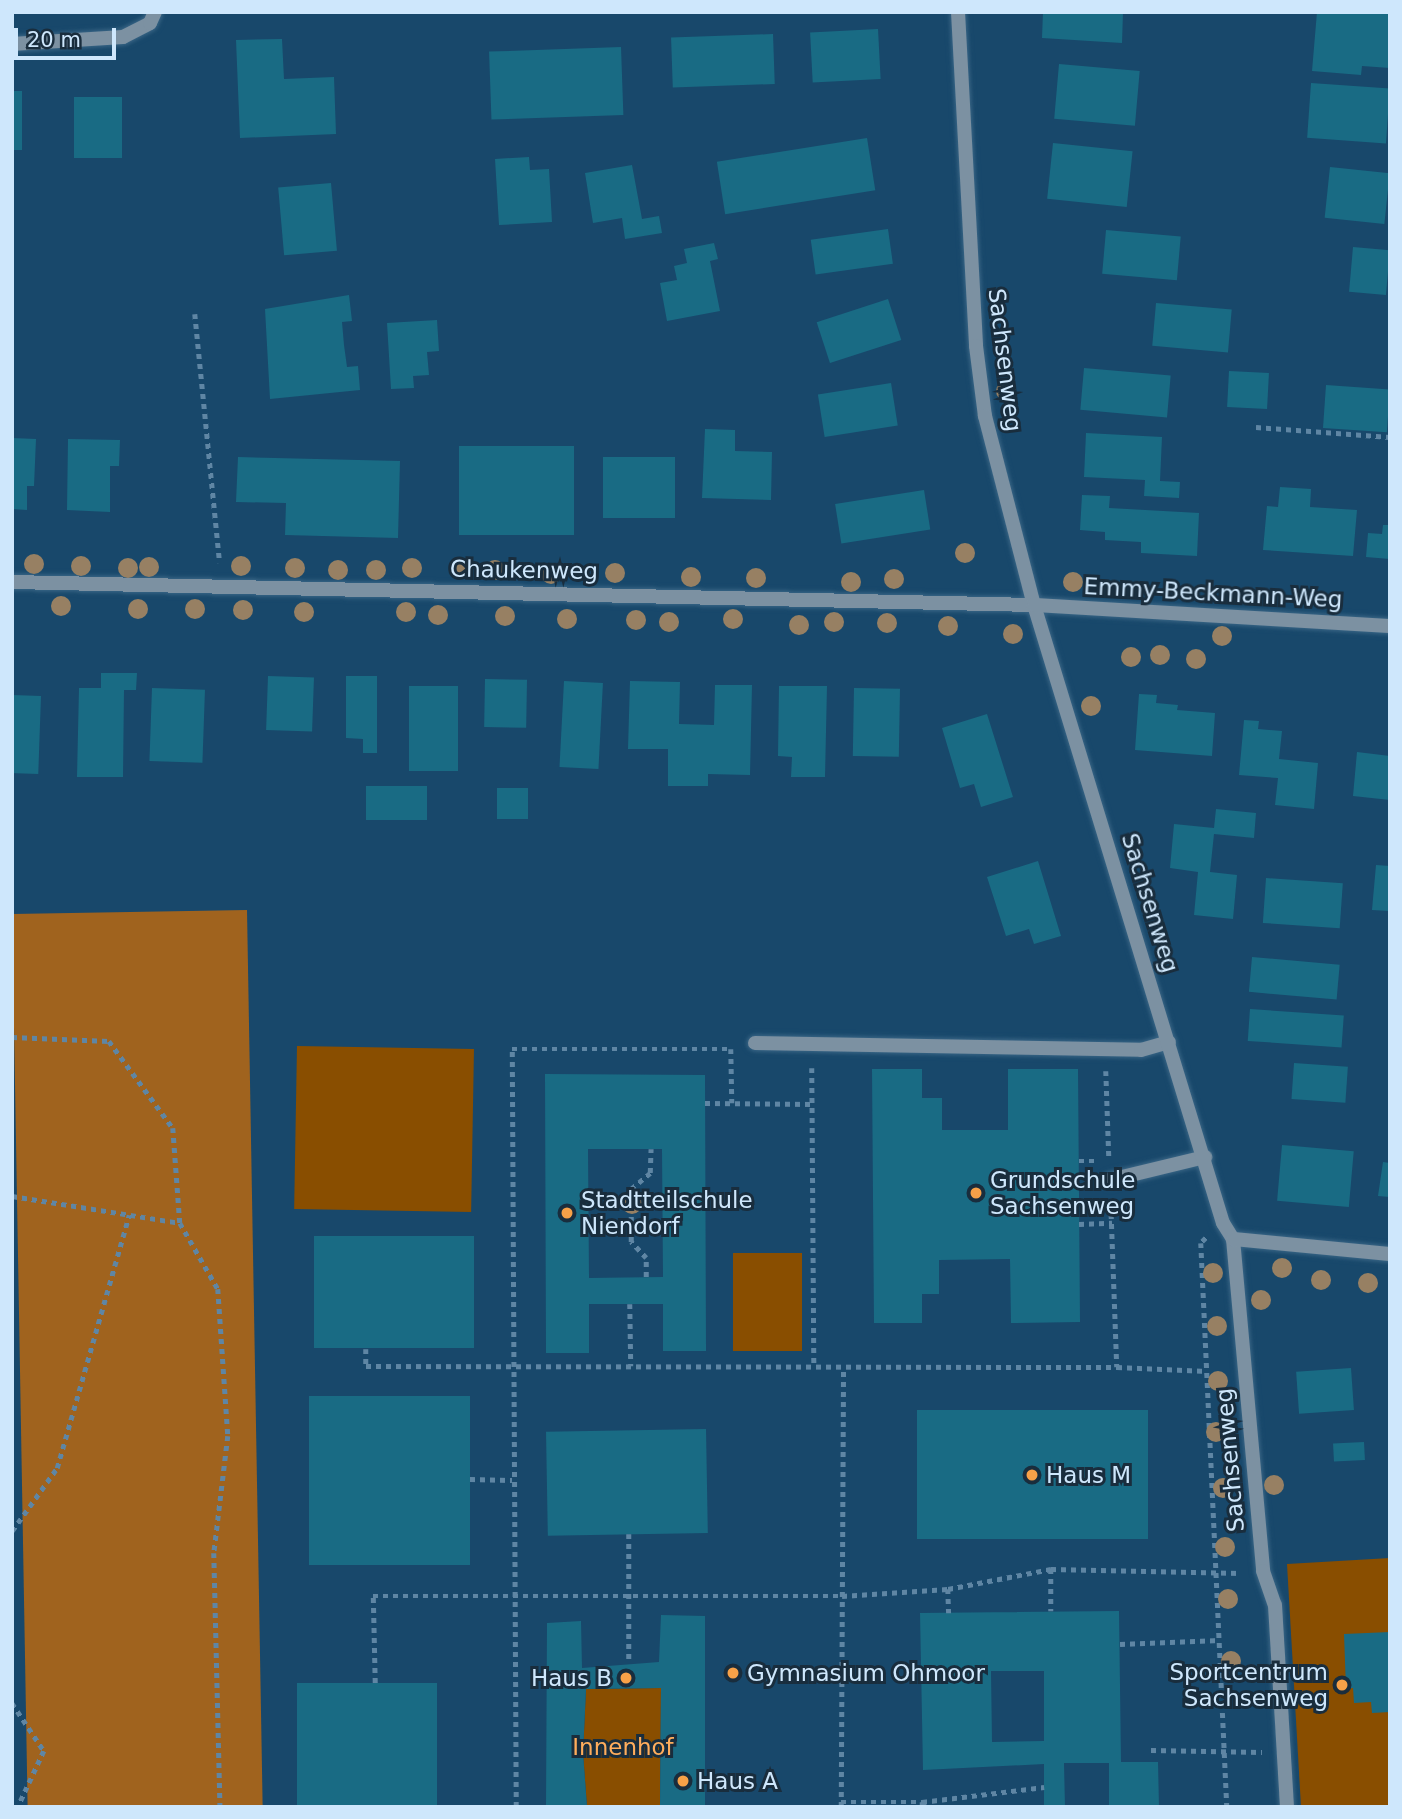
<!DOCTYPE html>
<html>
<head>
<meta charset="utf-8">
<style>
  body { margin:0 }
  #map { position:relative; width:1402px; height:1819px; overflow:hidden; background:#18486b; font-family:"DejaVu Sans",sans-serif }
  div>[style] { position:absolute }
  .green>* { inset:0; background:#894e00; transform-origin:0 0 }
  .forest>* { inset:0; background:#a0631e; transform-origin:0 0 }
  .building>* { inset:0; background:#196b84; transform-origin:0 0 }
  .path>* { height:4.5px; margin-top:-2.25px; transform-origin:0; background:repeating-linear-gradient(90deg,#5f86a4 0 5px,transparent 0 10px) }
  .roads { filter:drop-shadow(0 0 2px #396585) drop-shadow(0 0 2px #396585) }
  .lane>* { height:14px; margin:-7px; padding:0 7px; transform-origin:7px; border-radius:7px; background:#7c91a2 }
  .street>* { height:14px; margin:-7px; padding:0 7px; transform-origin:7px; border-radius:7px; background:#7c91a2 }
  .trees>* { width:20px; height:20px; margin:-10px; border-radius:50%; background:#978063 }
  .dots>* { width:19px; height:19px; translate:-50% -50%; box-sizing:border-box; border:4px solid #192d3d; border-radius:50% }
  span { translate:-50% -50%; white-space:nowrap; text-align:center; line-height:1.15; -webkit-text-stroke:6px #192d3d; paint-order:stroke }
  .street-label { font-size:23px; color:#cee7fc }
  .poi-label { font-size:23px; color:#cee7fc }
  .left { translate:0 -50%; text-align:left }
  .right { translate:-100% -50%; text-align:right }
  .park-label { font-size:23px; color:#ffad5c }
  .frame { position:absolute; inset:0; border:14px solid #cee7fc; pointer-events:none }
  .scale { position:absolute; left:14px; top:28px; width:102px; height:32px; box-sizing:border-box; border:4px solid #cee7fc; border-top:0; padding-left:9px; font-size:21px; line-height:24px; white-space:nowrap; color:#cee7fc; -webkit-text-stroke:5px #192d3d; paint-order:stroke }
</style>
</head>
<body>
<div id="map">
  <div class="green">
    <i style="left:297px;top:1046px;width:177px;height:163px;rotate:1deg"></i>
    <i style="left:733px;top:1253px;width:69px;height:98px"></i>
    <i style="clip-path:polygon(1390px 1558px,1390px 1807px,1301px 1807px,1287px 1564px)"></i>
    <i style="clip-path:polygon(661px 1688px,660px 1807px,587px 1807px,583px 1753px,586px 1689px)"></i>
  </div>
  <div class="forest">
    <i style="left:247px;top:910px;width:897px;height:235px;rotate:89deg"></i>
  </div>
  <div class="building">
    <i style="clip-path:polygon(1043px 12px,1123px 12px,1122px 43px,1042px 38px)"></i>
    <i style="clip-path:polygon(1317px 12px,1390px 12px,1390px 68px,1362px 66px,1361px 75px,1312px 71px)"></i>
    <i style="left:878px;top:29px;width:50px;height:68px;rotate:87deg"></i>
    <i style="left:773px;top:34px;width:50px;height:102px;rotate:88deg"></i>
    <i style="clip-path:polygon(282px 39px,284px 79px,334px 77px,336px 134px,240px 138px,236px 40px)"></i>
    <i style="left:621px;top:47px;width:68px;height:132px;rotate:88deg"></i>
    <i style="left:1059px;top:64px;width:81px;height:55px;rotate:5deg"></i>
    <i style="left:1311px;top:83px;width:79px;height:55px;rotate:4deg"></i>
    <i style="left:12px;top:91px;width:10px;height:59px"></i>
    <i style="left:74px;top:97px;width:48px;height:61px"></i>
    <i style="left:867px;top:138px;width:53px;height:152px;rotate:81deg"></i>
    <i style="left:1053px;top:143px;width:80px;height:56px;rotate:6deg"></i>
    <i style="clip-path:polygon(529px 157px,530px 170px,549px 169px,552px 222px,499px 225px,495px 159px)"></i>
    <i style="clip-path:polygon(632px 165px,642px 219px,659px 216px,662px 233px,625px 239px,622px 218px,593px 223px,585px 173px)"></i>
    <i style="left:1330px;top:167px;width:60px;height:51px;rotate:6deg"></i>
    <i style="left:331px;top:183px;width:68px;height:53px;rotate:85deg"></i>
    <i style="left:888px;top:229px;width:35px;height:78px;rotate:82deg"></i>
    <i style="left:1106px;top:230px;width:75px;height:44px;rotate:5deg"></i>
    <i style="clip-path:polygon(714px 243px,718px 259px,710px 261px,720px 311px,667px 321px,660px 283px,677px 280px,674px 266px,687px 263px,684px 249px)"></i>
    <i style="left:1353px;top:247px;width:37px;height:45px;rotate:5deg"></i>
    <i style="clip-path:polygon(349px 295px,352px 321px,342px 322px,344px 345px,347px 367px,358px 366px,360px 390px,270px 399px,265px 309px)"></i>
    <i style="left:888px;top:299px;width:43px;height:75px;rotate:72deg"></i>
    <i style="left:1156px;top:303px;width:76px;height:43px;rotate:5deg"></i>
    <i style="clip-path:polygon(437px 320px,439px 351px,427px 352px,429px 375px,413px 376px,414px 388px,391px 389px,387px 323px)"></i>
    <i style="left:1084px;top:368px;width:87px;height:42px;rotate:5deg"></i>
    <i style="left:1229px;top:371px;width:40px;height:36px;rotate:3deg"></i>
    <i style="left:891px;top:383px;width:43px;height:74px;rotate:81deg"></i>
    <i style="left:1326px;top:385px;width:64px;height:43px;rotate:4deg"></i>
    <i style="clip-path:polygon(705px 429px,735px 430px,735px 451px,772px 452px,771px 500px,702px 498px)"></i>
    <i style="clip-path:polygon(1086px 433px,1162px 437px,1160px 481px,1180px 482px,1179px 498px,1144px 496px,1145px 480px,1084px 477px)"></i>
    <i style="clip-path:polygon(12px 438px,36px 439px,34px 486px,27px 486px,27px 510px,12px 509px)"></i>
    <i style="clip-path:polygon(68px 439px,120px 440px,119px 466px,110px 466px,110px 512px,67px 510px)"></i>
    <i style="left:459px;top:446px;width:115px;height:89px"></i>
    <i style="clip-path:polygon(238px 457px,400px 461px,398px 538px,285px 535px,286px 503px,236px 502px)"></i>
    <i style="left:603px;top:457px;width:72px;height:61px"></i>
    <i style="clip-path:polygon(1280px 487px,1311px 489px,1310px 507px,1357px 510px,1353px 556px,1263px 550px,1267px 506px,1278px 507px)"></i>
    <i style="left:924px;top:490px;width:40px;height:90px;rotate:81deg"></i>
    <i style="clip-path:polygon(1082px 495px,1110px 496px,1109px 508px,1199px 513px,1197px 556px,1141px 553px,1141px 542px,1105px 540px,1105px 532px,1080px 530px)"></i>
    <i style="clip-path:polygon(1383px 525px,1390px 525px,1390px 559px,1366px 557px,1368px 533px,1382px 534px)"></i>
    <i style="clip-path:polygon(101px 673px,137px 673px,136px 690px,124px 690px,123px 777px,77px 777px,79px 688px,101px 688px)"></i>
    <i style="left:268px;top:676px;width:46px;height:54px;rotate:2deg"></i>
    <i style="clip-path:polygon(346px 676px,377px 676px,377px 753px,363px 753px,363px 739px,346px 738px)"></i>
    <i style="left:485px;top:679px;width:42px;height:48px;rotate:1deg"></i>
    <i style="left:564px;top:681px;width:39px;height:86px;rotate:3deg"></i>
    <i style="clip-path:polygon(630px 681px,680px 682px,679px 724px,714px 725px,715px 685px,752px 685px,750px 775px,708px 774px,708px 786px,668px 786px,668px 749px,628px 749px)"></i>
    <i style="left:409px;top:686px;width:49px;height:85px"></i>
    <i style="clip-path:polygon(779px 686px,827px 686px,825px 777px,791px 777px,792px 757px,778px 756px)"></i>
    <i style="left:152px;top:688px;width:53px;height:73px;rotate:2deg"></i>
    <i style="left:854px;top:688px;width:46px;height:68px;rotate:1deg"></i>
    <i style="clip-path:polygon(1139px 694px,1157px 695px,1156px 703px,1178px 705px,1177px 710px,1215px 713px,1212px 756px,1135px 750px)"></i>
    <i style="left:12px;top:695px;width:29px;height:78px;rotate:2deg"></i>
    <i style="clip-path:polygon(987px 714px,1013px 797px,981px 807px,974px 784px,960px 788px,942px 728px)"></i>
    <i style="clip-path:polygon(1244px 720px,1259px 721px,1258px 729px,1282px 731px,1279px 759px,1318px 763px,1314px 809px,1275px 805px,1278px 778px,1239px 775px)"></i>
    <i style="clip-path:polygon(1357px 752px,1390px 756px,1390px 800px,1353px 796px)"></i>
    <i style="left:366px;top:786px;width:61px;height:34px"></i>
    <i style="left:497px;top:788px;width:31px;height:31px"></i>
    <i style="clip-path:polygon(1216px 809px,1256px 813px,1254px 838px,1214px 834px,1210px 872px,1237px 875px,1233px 919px,1194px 915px,1198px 872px,1170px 868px,1174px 824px,1214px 828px)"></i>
    <i style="clip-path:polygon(1038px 861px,1061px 936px,1034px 944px,1029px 929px,1006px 936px,987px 877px)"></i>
    <i style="clip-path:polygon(1376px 865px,1390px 866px,1390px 911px,1372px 910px)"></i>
    <i style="left:1266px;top:878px;width:77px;height:45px;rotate:4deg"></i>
    <i style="left:1252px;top:957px;width:88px;height:35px;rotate:5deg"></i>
    <i style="left:1250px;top:1009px;width:94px;height:32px;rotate:4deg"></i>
    <i style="left:1294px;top:1063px;width:54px;height:36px;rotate:4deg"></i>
    <i style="clip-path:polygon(872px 1069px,922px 1069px,922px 1098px,942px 1098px,942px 1130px,1008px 1130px,1008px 1069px,1078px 1069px,1080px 1322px,1011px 1323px,1010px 1259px,939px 1260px,939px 1294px,922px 1294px,922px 1323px,874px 1323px)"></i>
    <i style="clip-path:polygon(evenodd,545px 1074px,705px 1075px,706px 1351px,663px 1351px,663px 1304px,589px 1304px,589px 1353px,546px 1353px,545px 1074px,588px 1149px,662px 1149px,663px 1277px,589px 1278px,588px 1149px)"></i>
    <i style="left:1282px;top:1145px;width:72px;height:56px;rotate:5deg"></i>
    <i style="clip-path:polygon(1383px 1162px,1390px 1163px,1390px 1197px,1378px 1196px)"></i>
    <i style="left:474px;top:1236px;width:112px;height:160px;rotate:90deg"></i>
    <i style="left:1351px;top:1368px;width:42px;height:55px;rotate:86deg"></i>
    <i style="left:470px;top:1396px;width:169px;height:161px;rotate:90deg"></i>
    <i style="left:1148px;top:1410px;width:129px;height:231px;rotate:90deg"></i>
    <i style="left:706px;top:1429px;width:104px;height:160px;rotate:89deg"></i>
    <i style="left:1364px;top:1442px;width:18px;height:31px;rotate:87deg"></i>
    <i style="clip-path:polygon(evenodd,1119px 1611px,1121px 1762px,1158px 1762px,1159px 1807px,1109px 1807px,1109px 1763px,1064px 1763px,1065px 1807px,1044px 1807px,1044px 1764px,923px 1770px,920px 1613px,1119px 1611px,991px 1671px,1044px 1671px,1044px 1741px,992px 1742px,991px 1671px)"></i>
    <i style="clip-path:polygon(661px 1615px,705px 1616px,705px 1807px,660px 1807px,661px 1688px,586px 1689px,583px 1753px,587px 1807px,546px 1807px,547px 1623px,581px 1621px,582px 1668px,659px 1662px)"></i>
    <i style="clip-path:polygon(1390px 1632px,1390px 1712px,1372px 1713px,1371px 1702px,1354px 1703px,1353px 1688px,1346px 1689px,1344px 1634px)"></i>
    <i style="left:437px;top:1683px;width:124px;height:140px;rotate:90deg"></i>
  </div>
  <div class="path">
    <i style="left:195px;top:314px;width:250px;rotate:84.3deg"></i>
    <i style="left:1256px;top:427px;width:134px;rotate:4.3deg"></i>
    <i style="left:12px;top:1037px;width:97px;rotate:2.4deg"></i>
    <i style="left:109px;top:1041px;width:108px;rotate:53.7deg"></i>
    <i style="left:173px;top:1128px;width:95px;rotate:85.8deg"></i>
    <i style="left:180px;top:1223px;width:76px;rotate:60.1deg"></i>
    <i style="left:218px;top:1289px;width:147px;rotate:86.1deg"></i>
    <i style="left:228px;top:1436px;width:118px;rotate:96.8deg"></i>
    <i style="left:214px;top:1553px;width:254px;rotate:88.6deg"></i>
    <i style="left:812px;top:1068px;width:299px;rotate:89.6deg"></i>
    <i style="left:1106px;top:1071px;width:85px;rotate:88deg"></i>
    <i style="left:705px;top:1103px;width:107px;rotate:0.5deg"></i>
    <i style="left:1079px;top:1161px;width:15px"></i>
    <i style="left:12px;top:1196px;width:170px;rotate:9.1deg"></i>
    <i style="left:1111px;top:1204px;width:163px;rotate:87.9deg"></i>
    <i style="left:1079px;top:1224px;width:33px;rotate:-2deg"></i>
    <i style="left:1206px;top:1238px;width:7px;rotate:135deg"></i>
    <i style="left:1201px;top:1243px;width:565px;rotate:87.36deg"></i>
    <i style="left:646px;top:1277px;width:19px;rotate:-90deg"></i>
    <i style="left:646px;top:1258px;width:22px;rotate:-133deg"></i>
    <i style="left:631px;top:1242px;width:53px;rotate:-90deg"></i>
    <i style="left:631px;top:1189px;width:25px;rotate:-40deg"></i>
    <i style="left:650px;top:1173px;width:24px;rotate:-88deg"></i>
    <i style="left:630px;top:1304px;width:62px;rotate:89.1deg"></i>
    <i style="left:366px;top:1349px;width:17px;rotate:90deg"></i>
    <i style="left:366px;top:1366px;width:751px;rotate:0.08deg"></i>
    <i style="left:1117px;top:1367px;width:90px;rotate:2.5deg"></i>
    <i style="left:470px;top:1479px;width:42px;rotate:1.4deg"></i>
    <i style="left:12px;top:1531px;width:77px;rotate:-54.5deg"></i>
    <i style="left:57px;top:1468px;width:263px;rotate:-74.1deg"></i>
    <i style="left:629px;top:1534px;width:128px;rotate:90deg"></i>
    <i style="left:1051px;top:1569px;width:42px;rotate:90deg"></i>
    <i style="left:948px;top:1589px;width:24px;rotate:88deg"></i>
    <i style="left:1120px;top:1644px;width:100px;rotate:-2.3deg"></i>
    <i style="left:375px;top:1683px;width:87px;rotate:-91.3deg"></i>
    <i style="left:373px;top:1596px;width:469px"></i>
    <i style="left:842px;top:1596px;width:106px;rotate:-3.8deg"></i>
    <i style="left:948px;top:1589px;width:105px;rotate:-11deg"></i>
    <i style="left:1051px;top:1569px;width:190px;rotate:1.2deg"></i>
    <i style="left:12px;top:1703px;width:58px;rotate:56.3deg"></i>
    <i style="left:44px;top:1751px;width:62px;rotate:114.9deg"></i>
    <i style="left:1151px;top:1750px;width:111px;rotate:1deg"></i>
    <i style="left:841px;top:1802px;width:81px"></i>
    <i style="left:922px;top:1802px;width:6px;rotate:59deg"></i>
    <i style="left:516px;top:1807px;width:758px;rotate:-90.3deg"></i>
    <i style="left:512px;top:1049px;width:219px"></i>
    <i style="left:731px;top:1049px;width:54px;rotate:88.9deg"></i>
    <i style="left:841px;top:1807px;width:440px;rotate:-89.7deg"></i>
    <i style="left:922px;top:1807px;width:5px;rotate:-90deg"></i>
    <i style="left:922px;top:1802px;width:123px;rotate:-7deg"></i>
  </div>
  <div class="roads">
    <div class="lane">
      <i style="left:755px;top:1043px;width:386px;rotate:1deg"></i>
      <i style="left:1141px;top:1050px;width:29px;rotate:-16deg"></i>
      <i style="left:1110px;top:1180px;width:98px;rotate:-13.6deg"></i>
      <i style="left:1233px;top:1239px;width:333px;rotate:84.8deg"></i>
      <i style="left:1263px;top:1571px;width:36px;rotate:71deg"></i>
      <i style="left:1275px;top:1605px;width:202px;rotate:86.6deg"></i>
    </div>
    <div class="street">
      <i style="left:958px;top:12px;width:334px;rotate:86.9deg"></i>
      <i style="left:976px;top:346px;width:71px;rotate:82.7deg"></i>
      <i style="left:985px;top:416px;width:195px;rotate:75.5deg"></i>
      <i style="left:1034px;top:605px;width:646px;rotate:73deg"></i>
      <i style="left:1223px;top:1223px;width:19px;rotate:58deg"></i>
      <i style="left:1233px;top:1239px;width:158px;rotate:5.5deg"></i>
      <i style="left:12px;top:44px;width:111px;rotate:-3.6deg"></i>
      <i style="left:123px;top:37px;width:30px;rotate:-27deg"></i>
      <i style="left:150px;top:23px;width:12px;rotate:-66deg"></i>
      <i style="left:12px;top:582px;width:1022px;rotate:1.29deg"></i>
      <i style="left:1034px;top:605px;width:357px;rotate:3.4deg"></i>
    </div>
  </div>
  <div class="trees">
    <i style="left:1006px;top:391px"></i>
    <i style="left:965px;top:553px"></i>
    <i style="left:34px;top:564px"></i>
    <i style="left:81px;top:566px"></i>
    <i style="left:241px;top:566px"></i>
    <i style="left:149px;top:567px"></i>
    <i style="left:128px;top:568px"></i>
    <i style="left:295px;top:568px"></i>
    <i style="left:412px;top:568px"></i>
    <i style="left:461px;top:569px"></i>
    <i style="left:338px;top:570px"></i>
    <i style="left:376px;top:570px"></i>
    <i style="left:495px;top:570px"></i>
    <i style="left:615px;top:573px"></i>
    <i style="left:551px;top:574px"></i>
    <i style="left:691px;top:577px"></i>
    <i style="left:756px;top:578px"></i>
    <i style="left:894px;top:579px"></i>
    <i style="left:851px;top:582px"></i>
    <i style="left:1073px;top:582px"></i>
    <i style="left:61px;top:606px"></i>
    <i style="left:138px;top:609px"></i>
    <i style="left:195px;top:609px"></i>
    <i style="left:243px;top:610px"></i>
    <i style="left:304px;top:612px"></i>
    <i style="left:406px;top:612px"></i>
    <i style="left:438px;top:615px"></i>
    <i style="left:505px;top:616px"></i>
    <i style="left:567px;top:619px"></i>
    <i style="left:733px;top:619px"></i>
    <i style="left:636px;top:620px"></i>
    <i style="left:669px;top:622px"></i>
    <i style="left:834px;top:622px"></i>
    <i style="left:887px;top:623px"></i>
    <i style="left:799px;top:625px"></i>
    <i style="left:948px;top:626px"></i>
    <i style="left:1013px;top:634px"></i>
    <i style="left:1222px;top:636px"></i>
    <i style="left:1160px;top:655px"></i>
    <i style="left:1131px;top:657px"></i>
    <i style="left:1196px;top:659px"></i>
    <i style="left:1091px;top:706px"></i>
    <i style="left:632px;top:1204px"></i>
    <i style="left:1282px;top:1268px"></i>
    <i style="left:1213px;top:1273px"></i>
    <i style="left:1321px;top:1280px"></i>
    <i style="left:1368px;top:1283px"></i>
    <i style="left:1261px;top:1300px"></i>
    <i style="left:1217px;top:1326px"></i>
    <i style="left:1218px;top:1381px"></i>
    <i style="left:1216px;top:1432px"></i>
    <i style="left:1274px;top:1485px"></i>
    <i style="left:1223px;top:1488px"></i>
    <i style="left:1225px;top:1547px"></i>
    <i style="left:1228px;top:1599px"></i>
    <i style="left:1231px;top:1661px"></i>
  </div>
  <div class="dots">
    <i style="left:976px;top:1193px;background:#f7a148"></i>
    <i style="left:567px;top:1213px;background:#f7a148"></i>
    <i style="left:1032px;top:1475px;background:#f7a148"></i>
    <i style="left:733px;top:1673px;background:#f7a148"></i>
    <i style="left:626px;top:1678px;background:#f7a148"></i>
    <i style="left:1342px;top:1685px;background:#f7a148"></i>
    <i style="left:683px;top:1781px;background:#f7a148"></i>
  </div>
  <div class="street-label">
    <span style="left:1005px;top:360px;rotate:83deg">Sachsenweg</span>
    <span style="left:524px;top:570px;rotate:1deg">Chaukenweg</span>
    <span style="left:1213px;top:593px;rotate:3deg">Emmy-Beckmann-Weg</span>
    <span style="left:1150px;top:903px;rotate:73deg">Sachsenweg</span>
    <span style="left:1230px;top:1460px;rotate:-95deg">Sachsenweg</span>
  </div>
  <div class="poi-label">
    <span class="left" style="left:990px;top:1193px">Grundschule<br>Sachsenweg</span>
    <span class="left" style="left:581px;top:1213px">Stadtteilschule<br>Niendorf</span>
    <span class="left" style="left:1046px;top:1475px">Haus M</span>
    <span class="right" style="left:1328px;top:1685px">Sportcentrum<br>Sachsenweg</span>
    <span class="left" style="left:747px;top:1673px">Gymnasium Ohmoor</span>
    <span class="right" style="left:612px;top:1678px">Haus B</span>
    <span class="left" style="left:697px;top:1781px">Haus A</span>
  </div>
  <div class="park-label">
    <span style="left:623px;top:1747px">Innenhof</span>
  </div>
  <div class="frame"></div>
  <div class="scale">20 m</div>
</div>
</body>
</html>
